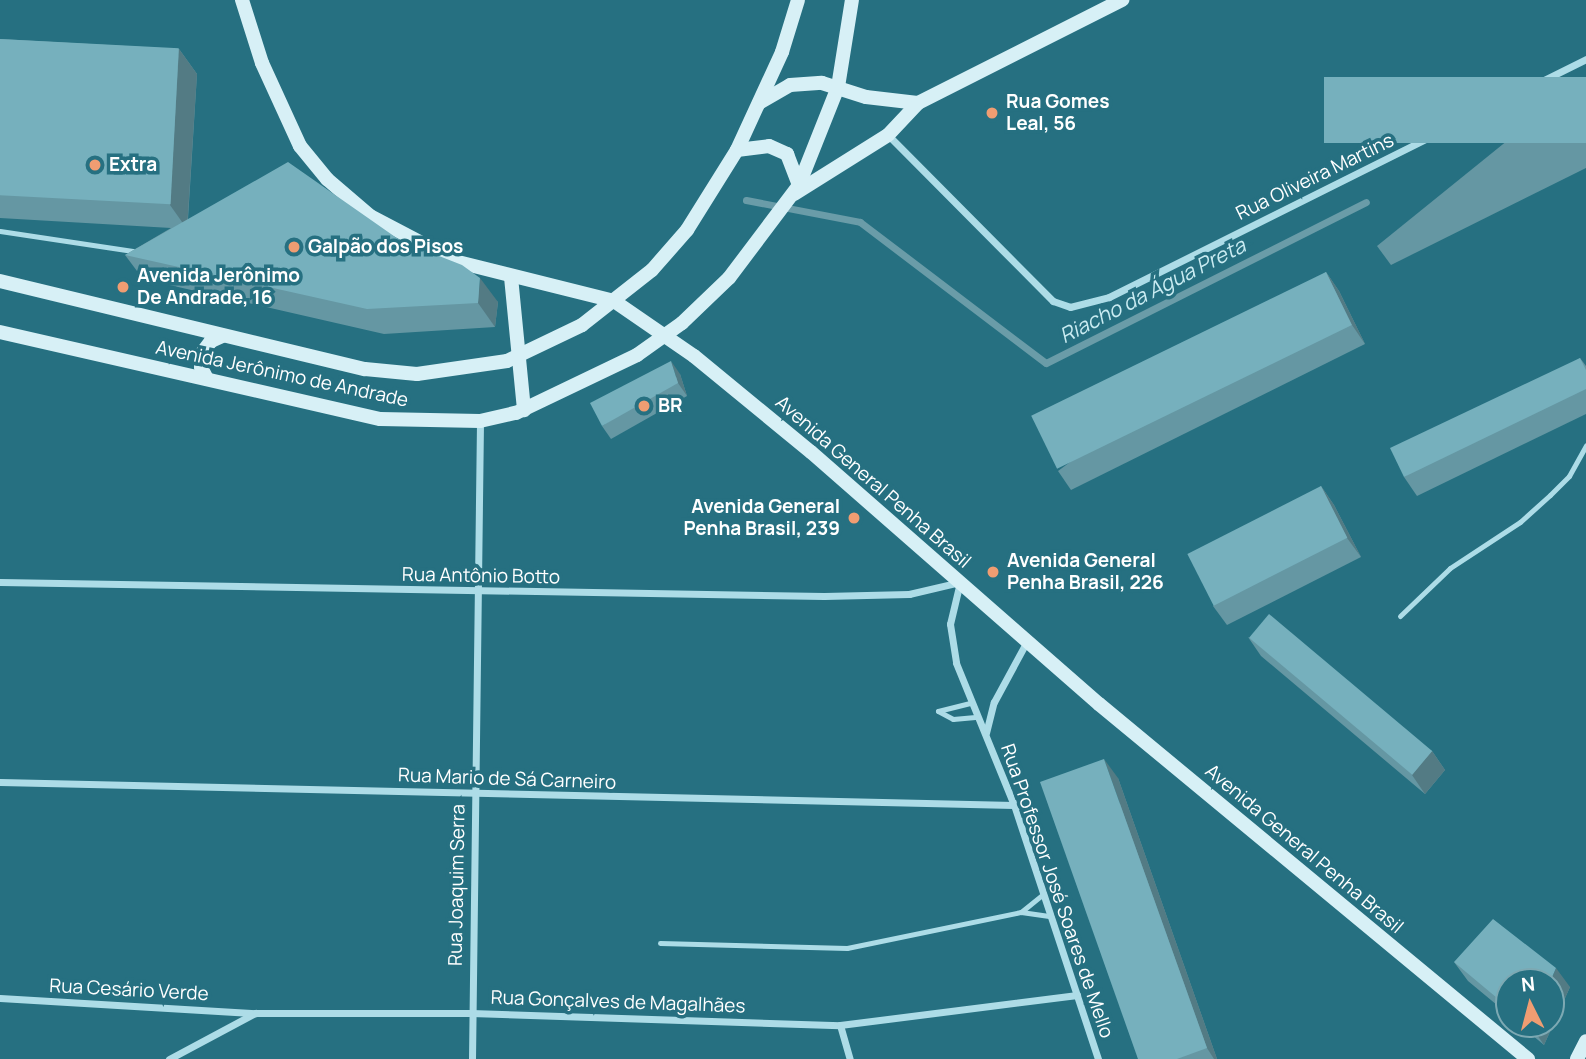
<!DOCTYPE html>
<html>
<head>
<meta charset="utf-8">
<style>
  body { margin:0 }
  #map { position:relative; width:1586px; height:1059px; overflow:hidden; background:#267081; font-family:Manrope,sans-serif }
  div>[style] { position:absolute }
  .stream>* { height:7px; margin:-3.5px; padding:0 3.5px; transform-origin:3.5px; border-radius:3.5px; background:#6a9ca8 }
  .lane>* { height:5px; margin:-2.5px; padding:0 2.5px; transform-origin:2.5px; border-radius:2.5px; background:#addce7 }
  .street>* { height:7px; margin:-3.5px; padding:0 3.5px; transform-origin:3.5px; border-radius:3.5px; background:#addce7 }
  .secondary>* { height:14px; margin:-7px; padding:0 7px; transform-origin:7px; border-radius:7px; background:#d7f0f6 }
  .wall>* { inset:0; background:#6597a3 }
  .shaded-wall>* { inset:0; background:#537b84 }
  .building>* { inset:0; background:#76b0bd; transform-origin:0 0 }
  .dots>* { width:19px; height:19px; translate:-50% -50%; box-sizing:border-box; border:4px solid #267081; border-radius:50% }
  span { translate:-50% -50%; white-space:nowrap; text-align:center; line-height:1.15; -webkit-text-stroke:7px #267081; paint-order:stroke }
  .poi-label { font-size:19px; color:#fff; font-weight:700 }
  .left { translate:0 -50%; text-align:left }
  .right { translate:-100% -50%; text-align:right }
  .street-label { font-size:19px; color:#fff }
  .water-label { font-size:21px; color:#caecf2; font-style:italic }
  .north { position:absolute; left:1495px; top:968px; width:70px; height:70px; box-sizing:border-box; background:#267081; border:2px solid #7da9b3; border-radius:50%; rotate:354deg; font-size:19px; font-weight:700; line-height:28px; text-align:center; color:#fff }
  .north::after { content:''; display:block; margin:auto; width:24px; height:32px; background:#f09d72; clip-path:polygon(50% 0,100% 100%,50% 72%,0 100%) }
</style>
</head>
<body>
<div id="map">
  <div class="stream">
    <i style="left:746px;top:200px;width:116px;rotate:10.9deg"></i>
    <i style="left:860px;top:222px;width:233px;rotate:37.2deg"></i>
    <i style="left:1046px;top:363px;width:358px;rotate:-26.7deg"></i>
  </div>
  <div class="lane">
    <i style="left:0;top:231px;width:141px;rotate:8.6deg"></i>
    <i style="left:1400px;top:616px;width:69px;rotate:-43.8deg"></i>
    <i style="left:1450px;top:568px;width:84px;rotate:-33.3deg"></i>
    <i style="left:1520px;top:522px;width:40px;rotate:-42deg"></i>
    <i style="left:1550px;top:495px;width:27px;rotate:-45deg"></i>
    <i style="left:1569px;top:476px;width:35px;rotate:-61deg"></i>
    <i style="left:938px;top:711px;width:17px;rotate:28deg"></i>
    <i style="left:953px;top:719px;width:25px;rotate:-5deg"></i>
    <i style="left:938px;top:711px;width:34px;rotate:-14deg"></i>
    <i style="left:1021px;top:912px;width:28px;rotate:-39deg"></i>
    <i style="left:660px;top:943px;width:187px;rotate:1.5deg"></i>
    <i style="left:847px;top:948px;width:178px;rotate:-11.7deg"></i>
    <i style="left:1021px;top:912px;width:30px;rotate:8deg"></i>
  </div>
  <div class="street">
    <i style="left:888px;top:135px;width:234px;rotate:45.2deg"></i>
    <i style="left:1053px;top:301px;width:18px;rotate:19deg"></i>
    <i style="left:1070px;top:307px;width:40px;rotate:-14.4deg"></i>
    <i style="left:1109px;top:297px;width:533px;rotate:-26.52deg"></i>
    <i style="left:0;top:582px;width:824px;rotate:0.97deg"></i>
    <i style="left:824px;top:596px;width:85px;rotate:-1.3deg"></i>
    <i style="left:909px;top:594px;width:52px;rotate:-13.2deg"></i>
    <i style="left:960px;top:582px;width:43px;rotate:103.4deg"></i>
    <i style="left:950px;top:624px;width:39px;rotate:81deg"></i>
    <i style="left:956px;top:663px;width:153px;rotate:67.8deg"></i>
    <i style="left:1014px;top:805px;width:268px;rotate:71.7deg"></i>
    <i style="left:986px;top:733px;width:32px;rotate:-76deg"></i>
    <i style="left:994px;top:702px;width:69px;rotate:-61.6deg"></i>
    <i style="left:0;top:782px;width:1014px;rotate:1.3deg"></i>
    <i style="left:0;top:998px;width:256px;rotate:3.4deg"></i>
    <i style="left:256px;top:1013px;width:215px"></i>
    <i style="left:471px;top:1013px;width:369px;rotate:1.9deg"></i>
    <i style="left:840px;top:1025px;width:239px;rotate:-7.2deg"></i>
    <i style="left:840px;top:1025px;width:35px;rotate:74deg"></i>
    <i style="left:169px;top:1059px;width:98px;rotate:-28.1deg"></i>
    <i style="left:472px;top:1059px;width:638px;rotate:-89.28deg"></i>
  </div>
  <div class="secondary">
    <i style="left:242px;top:0;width:66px;rotate:72.4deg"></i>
    <i style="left:262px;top:63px;width:91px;rotate:65.4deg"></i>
    <i style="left:300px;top:146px;width:43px;rotate:50.7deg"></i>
    <i style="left:327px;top:179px;width:57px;rotate:40.7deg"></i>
    <i style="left:370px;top:216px;width:99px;rotate:27.6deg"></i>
    <i style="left:458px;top:262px;width:161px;rotate:14deg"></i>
    <i style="left:614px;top:301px;width:97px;rotate:34.5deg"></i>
    <i style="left:694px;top:356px;width:151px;rotate:39.4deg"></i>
    <i style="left:811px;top:452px;width:383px;rotate:41.2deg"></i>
    <i style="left:1099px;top:704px;width:557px;rotate:39.61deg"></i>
    <i style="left:759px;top:103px;width:36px;rotate:-30deg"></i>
    <i style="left:790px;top:85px;width:32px;rotate:-4deg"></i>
    <i style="left:822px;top:83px;width:46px;rotate:17.7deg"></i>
    <i style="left:866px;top:97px;width:52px;rotate:6.6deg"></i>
    <i style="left:737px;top:150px;width:32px;rotate:-7deg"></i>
    <i style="left:769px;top:146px;width:20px;rotate:24deg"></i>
    <i style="left:787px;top:154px;width:33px;rotate:69deg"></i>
    <i style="left:794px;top:194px;width:111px;rotate:-32.1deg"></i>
    <i style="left:888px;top:135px;width:44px;rotate:-46.8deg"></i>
    <i style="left:918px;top:103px;width:229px;rotate:-26.8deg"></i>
    <i style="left:511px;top:277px;width:134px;rotate:84.4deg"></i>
    <i style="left:0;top:281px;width:375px;rotate:13.6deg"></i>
    <i style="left:365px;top:369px;width:52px;rotate:5.5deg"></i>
    <i style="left:417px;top:374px;width:91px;rotate:-8.2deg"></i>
    <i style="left:507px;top:361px;width:83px;rotate:-25.6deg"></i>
    <i style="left:582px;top:325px;width:89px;rotate:-38.2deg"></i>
    <i style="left:652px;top:270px;width:53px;rotate:-48.8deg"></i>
    <i style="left:687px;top:230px;width:94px;rotate:-58deg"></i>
    <i style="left:737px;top:150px;width:108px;rotate:-65.3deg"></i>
    <i style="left:782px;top:52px;width:54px;rotate:-72.9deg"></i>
    <i style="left:0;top:332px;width:390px;rotate:12.9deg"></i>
    <i style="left:380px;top:419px;width:100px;rotate:1.1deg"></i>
    <i style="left:480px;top:421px;width:37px;rotate:-13deg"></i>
    <i style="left:516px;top:413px;width:134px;rotate:-25.6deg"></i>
    <i style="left:637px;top:355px;width:55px;rotate:-35.4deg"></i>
    <i style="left:682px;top:323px;width:65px;rotate:-43.8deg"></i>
    <i style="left:729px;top:278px;width:116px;rotate:-53deg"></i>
    <i style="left:799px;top:185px;width:105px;rotate:-68.3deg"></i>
    <i style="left:838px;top:87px;width:88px;rotate:-80.9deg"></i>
    <i style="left:207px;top:379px;width:13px;rotate:-117deg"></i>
    <i style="left:201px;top:367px;width:14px;rotate:-86deg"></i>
    <i style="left:202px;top:353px;width:15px;rotate:-53deg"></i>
    <i style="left:211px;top:341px;width:12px;rotate:-24deg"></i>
    <i style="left:1577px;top:1059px;width:20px;rotate:-63deg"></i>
  </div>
  <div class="wall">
    <i style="clip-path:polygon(0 39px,179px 49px,197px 74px,188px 219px,401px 241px,498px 302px,495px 327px,384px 334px,143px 279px,125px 255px,171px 228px,0 218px)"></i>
    <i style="clip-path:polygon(1586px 77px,1586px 168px,1391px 265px,1377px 246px)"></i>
    <i style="clip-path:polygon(1326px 272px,1339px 291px,1365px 344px,1071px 490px,1058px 471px)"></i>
    <i style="clip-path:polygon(1580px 358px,1586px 366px,1586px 414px,1417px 496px,1404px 477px)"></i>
    <i style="clip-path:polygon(680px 374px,687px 396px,611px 439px,602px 426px)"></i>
    <i style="clip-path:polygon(1321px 486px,1334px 505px,1361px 557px,1227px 625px,1213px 606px)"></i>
    <i style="clip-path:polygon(1248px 637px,1432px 751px,1445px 770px,1425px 794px,1261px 656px)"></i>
    <i style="clip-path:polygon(1118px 778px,1217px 1059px,1138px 1059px)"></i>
    <i style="clip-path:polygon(1454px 962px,1570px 987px,1544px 1045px,1519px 1024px,1551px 1024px,1509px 982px,1509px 1015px,1468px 981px)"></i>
  </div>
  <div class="shaded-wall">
    <i style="clip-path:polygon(179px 49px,197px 74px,187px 229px,170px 205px)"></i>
    <i style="clip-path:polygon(1326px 272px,1339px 291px,1365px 344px,1352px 325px)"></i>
    <i style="clip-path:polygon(480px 278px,498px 302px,495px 327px,478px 303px)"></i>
    <i style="clip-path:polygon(671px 361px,680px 374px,687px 396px,678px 383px)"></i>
    <i style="clip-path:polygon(1321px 486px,1334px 505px,1361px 557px,1347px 538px)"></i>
    <i style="clip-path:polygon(1432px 751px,1445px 770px,1425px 794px,1412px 775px)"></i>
    <i style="clip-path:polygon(1104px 759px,1118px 778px,1217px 1059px,1214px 1059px,1207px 1048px)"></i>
    <i style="clip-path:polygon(1556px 968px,1570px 987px,1544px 1045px,1531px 1026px,1532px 1024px,1551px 1024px,1550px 982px)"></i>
  </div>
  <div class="building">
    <i style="left:0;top:39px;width:179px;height:156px;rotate:3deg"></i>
    <i style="left:1586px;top:77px;width:66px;height:262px;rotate:90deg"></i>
    <i style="clip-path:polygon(288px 162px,401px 241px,462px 265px,480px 278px,478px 303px,367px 309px,125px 255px)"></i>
    <i style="left:1326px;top:272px;width:59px;height:328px;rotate:64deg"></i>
    <i style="clip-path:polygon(1580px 358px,1586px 370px,1586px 389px,1404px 477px,1390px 448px)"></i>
    <i style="clip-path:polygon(671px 361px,678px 383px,602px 426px,590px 403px)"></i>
    <i style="left:1321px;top:486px;width:58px;height:150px;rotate:63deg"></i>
    <i style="left:1269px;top:614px;width:213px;height:31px;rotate:40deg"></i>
    <i style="clip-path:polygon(1104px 759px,1207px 1048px,1177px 1059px,1138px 1059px,1040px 782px)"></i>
    <i style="clip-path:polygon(1493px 919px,1556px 968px,1550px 982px,1509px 982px,1509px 1008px,1454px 962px)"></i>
  </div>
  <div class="dots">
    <i style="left:992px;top:113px;background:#f09d72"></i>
    <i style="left:95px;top:165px;background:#f09d72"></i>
    <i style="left:294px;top:247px;background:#f09d72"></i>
    <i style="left:123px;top:287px;background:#f09d72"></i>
    <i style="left:644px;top:406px;background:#f09d72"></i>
    <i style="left:854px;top:518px;background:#f09d72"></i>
    <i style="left:993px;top:572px;background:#f09d72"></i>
  </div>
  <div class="poi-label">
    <span class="left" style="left:1006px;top:113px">Rua Gomes<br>Leal, 56</span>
    <span class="left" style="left:109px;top:165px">Extra</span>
    <span class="left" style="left:308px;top:247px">Galpão dos Pisos</span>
    <span class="left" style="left:137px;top:287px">Avenida Jerônimo<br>De Andrade, 16</span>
    <span class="left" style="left:658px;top:406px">BR</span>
    <span class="right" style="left:840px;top:518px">Avenida General<br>Penha Brasil, 239</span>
    <span class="left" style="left:1007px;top:572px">Avenida General<br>Penha Brasil, 226</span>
  </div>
  <div class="street-label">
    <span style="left:1315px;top:177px;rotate:-26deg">Rua Oliveira Martins</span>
    <span style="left:282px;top:374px;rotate:12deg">Avenida Jerônimo de Andrade</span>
    <span style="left:873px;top:482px;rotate:41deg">Avenida General Penha Brasil</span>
    <span style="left:481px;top:576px;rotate:1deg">Rua Antônio Botto</span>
    <span style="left:507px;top:779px;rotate:2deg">Rua Mario de Sá Carneiro</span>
    <span style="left:1304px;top:849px;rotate:40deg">Avenida General Penha Brasil</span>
    <span style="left:457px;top:885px;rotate:-89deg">Rua Joaquim Serra</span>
    <span style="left:1057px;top:891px;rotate:71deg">Rua Professor José Soares de Mello</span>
    <span style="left:129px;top:990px;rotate:3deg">Rua Cesário Verde</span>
    <span style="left:618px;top:1002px;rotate:2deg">Rua Gonçalves de Magalhães</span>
  </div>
  <div class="water-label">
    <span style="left:1152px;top:290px;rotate:-27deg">Riacho da Água Preta</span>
  </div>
  <div class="north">N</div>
</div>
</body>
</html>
